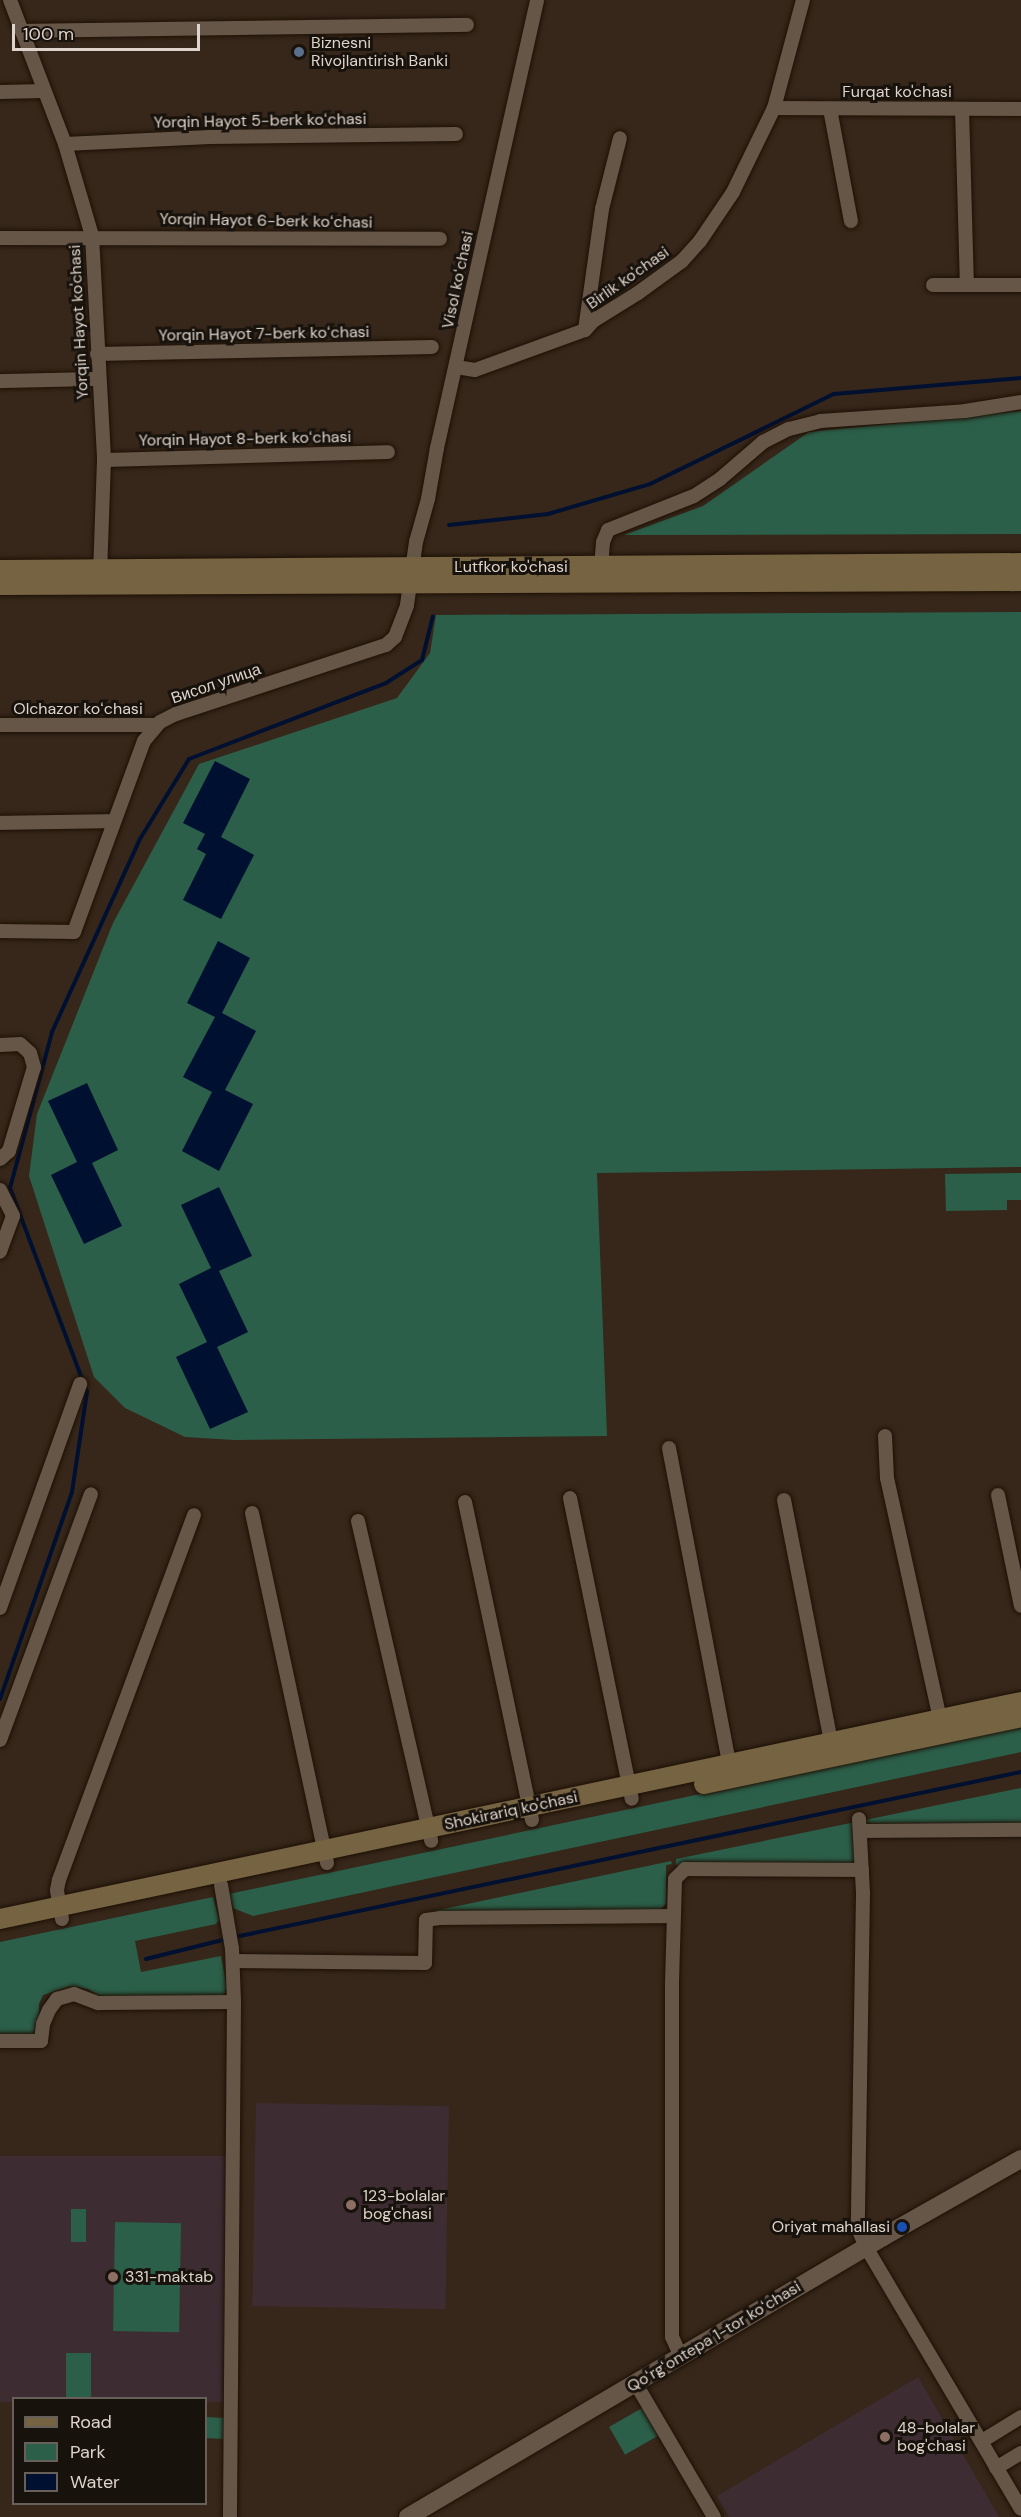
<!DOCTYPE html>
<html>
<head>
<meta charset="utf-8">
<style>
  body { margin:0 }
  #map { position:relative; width:1021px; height:2517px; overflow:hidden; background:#36271a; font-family:"DM Sans",sans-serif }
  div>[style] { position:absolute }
  .education>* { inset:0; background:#3e2c33; transform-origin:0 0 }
  .green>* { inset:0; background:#2b5f49; transform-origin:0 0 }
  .water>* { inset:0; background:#001031 }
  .stream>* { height:4px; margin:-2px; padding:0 2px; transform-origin:2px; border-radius:2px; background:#001031 }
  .roads { filter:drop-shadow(0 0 2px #1d1005) drop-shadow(0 0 2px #1d1005) }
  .minor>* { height:14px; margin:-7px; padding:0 7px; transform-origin:7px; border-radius:7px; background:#665648 }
  .tertiary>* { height:18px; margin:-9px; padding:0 9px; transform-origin:9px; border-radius:9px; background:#665648 }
  .secondary>* { height:20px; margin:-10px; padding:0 10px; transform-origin:10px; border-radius:10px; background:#766342 }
  .dots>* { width:16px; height:16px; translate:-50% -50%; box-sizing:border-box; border:3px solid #18120c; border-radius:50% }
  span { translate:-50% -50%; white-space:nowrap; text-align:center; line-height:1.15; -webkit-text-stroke:6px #18120c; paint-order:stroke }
  .poi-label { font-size:16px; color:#ded4cc }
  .left { translate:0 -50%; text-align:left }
  .right { translate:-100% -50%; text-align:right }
  .street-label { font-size:16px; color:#ded4cc }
  .legend { position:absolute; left:12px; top:2397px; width:195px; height:108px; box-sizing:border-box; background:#18120c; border:2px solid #676059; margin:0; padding:8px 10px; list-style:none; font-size:18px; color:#ded4cc }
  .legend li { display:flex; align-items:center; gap:12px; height:30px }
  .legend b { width:30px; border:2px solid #676059 }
  .scale { position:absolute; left:12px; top:24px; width:188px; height:27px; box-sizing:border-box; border:3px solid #ded4cc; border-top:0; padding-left:8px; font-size:18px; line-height:21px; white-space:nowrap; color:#ded4cc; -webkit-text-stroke:4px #18120c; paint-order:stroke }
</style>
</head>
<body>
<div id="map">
  <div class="education">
    <i style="left:256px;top:2103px;width:193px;height:203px;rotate:1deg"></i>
    <i style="clip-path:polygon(0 2156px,226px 2156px,227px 2402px,206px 2402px,206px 2398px,14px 2398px,13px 2402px,0 2402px)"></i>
    <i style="clip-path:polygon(918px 2377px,999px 2517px,729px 2517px,717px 2496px)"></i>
  </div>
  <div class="green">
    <i style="clip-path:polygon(1021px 411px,1021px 534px,624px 535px,703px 506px,809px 432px)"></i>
    <i style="clip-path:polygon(1021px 612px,1021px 1167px,597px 1173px,607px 1436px,234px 1440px,185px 1437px,125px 1408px,94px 1377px,29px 1176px,37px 1114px,113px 923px,199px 764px,397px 698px,430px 653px,436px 615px)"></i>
    <i style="clip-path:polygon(1021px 1173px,1021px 1200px,1007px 1200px,1007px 1210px,946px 1211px,945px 1174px)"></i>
    <i style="clip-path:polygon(1021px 1726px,1021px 1752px,253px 1916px,233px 1908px,229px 1894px)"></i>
    <i style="clip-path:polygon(1021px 1788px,1021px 1823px,856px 1823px,855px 1861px,852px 1864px,676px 1865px,676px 1859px)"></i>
    <i style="clip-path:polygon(671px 1861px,672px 1864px,666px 1865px,666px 1903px,661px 1909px,652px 1911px,434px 1911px)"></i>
    <i style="clip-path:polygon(213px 1897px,219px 1920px,216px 1924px,135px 1941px,141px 1972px,221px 1956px,227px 1988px,224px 1995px,213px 1998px,190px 1995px,103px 1998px,88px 1989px,71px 1986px,43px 1995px,39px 2004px,39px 2029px,35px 2035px,0 2037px,0 1942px)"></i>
    <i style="left:71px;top:2209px;width:15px;height:33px"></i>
    <i style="left:115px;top:2222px;width:66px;height:109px;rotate:1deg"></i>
    <i style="left:66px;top:2353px;width:25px;height:45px"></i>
    <i style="left:642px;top:2408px;width:32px;height:38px;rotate:60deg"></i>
    <i style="left:206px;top:2417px;width:19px;height:21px;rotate:3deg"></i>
  </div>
  <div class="water">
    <i style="clip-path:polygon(215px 761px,250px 779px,221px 837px,254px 855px,221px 919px,183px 900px,206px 854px,197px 849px,205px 834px,183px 823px)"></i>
    <i style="clip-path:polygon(218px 941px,250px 958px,222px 1013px,256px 1031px,225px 1090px,253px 1104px,219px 1171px,182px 1151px,212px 1092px,183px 1077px,215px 1017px,187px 1003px)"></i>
    <i style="clip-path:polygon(87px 1083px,118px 1150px,92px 1163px,122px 1226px,84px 1244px,51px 1175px,77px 1162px,48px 1101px)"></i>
    <i style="clip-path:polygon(219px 1187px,252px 1256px,219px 1271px,248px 1332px,217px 1347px,248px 1412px,210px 1429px,176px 1357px,207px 1342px,179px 1284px,211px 1268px,181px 1205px)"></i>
  </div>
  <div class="stream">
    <i style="left:449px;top:525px;width:100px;rotate:-6.3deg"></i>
    <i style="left:548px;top:514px;width:106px;rotate:-16.4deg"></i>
    <i style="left:650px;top:484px;width:205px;rotate:-26.1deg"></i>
    <i style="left:834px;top:394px;width:188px;rotate:-4.9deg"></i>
    <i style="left:0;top:1699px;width:219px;rotate:-70.8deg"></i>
    <i style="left:72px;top:1492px;width:101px;rotate:-81.5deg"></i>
    <i style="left:87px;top:1392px;width:218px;rotate:-110.7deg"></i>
    <i style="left:10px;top:1188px;width:162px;rotate:-74.9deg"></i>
    <i style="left:52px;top:1032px;width:212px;rotate:-65.5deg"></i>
    <i style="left:140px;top:839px;width:94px;rotate:-58.5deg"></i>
    <i style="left:189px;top:759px;width:211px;rotate:-21.1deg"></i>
    <i style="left:386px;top:683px;width:43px;rotate:-32.6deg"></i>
    <i style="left:422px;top:660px;width:45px;rotate:-76deg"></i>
    <i style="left:235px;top:1937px;width:803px;rotate:-11.86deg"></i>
    <i style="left:146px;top:1959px;width:83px;rotate:-13.9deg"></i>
  </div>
  <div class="roads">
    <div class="minor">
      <i style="left:10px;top:0;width:154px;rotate:69.1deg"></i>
      <i style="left:65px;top:144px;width:96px;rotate:73.6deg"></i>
      <i style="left:92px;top:236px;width:224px;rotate:86.9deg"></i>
      <i style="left:104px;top:460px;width:117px;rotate:92deg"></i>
      <i style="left:22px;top:31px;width:445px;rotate:-0.8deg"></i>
      <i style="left:0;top:92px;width:44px;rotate:-1.3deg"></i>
      <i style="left:774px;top:108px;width:247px;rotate:0.2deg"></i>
      <i style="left:830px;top:109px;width:114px;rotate:79.4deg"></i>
      <i style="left:962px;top:109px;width:176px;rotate:88.4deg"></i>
      <i style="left:65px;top:144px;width:145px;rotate:-2.8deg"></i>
      <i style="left:210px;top:137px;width:246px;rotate:-0.7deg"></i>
      <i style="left:0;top:238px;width:440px;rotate:0.1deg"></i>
      <i style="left:933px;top:285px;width:88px"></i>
      <i style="left:585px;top:330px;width:122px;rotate:-82deg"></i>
      <i style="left:602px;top:209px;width:73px;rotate:-75.8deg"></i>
      <i style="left:97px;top:354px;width:335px;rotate:-1.2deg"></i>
      <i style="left:456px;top:367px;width:19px;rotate:9deg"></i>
      <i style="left:475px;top:370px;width:117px;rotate:-20deg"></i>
      <i style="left:585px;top:330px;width:12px;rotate:-48deg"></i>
      <i style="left:593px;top:321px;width:53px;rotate:-31.9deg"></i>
      <i style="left:638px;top:293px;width:54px;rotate:-36deg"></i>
      <i style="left:682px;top:261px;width:27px;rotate:-48deg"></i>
      <i style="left:700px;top:241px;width:59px;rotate:-56deg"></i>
      <i style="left:733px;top:192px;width:93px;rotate:-64deg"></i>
      <i style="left:774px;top:108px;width:112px;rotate:-75deg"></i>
      <i style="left:0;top:381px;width:98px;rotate:-1.2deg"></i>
      <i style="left:104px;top:460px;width:284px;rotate:-1.6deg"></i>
      <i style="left:601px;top:566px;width:24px;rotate:-85deg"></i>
      <i style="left:603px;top:542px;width:13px;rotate:-67deg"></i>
      <i style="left:608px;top:530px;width:92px;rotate:-21.6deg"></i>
      <i style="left:694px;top:496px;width:31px;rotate:-33deg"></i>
      <i style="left:720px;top:479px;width:57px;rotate:-40.7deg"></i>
      <i style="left:763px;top:442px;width:29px;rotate:-27deg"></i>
      <i style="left:789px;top:429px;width:32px;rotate:-14deg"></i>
      <i style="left:820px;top:421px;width:145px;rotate:-3.9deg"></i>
      <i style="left:965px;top:411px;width:57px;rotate:-9.1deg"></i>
      <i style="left:0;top:725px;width:156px"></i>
      <i style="left:0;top:823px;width:113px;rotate:-1deg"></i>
      <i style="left:0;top:931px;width:74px;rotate:0.8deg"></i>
      <i style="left:74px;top:932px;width:203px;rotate:-69.9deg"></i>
      <i style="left:144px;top:741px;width:25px;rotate:-50deg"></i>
      <i style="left:160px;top:722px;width:18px;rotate:-27deg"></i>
      <i style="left:176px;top:714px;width:221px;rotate:-18.2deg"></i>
      <i style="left:386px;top:645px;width:12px;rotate:-42deg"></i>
      <i style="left:395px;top:637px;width:34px;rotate:-69deg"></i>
      <i style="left:407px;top:605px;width:64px;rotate:-81.9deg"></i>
      <i style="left:416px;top:542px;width:45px;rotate:-74.4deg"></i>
      <i style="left:428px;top:499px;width:52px;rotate:-80deg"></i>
      <i style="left:437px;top:448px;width:459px;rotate:-77.4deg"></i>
      <i style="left:0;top:1045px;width:20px;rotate:-3deg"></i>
      <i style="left:20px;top:1044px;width:13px;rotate:42deg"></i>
      <i style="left:30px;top:1053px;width:15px;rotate:74deg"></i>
      <i style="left:34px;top:1067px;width:88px;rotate:106.6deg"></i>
      <i style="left:9px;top:1151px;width:12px;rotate:138deg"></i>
      <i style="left:0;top:1190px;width:29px;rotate:63deg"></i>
      <i style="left:13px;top:1216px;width:38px;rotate:110deg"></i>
      <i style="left:885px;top:1436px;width:42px;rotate:87.3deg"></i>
      <i style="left:887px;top:1478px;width:256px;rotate:77.6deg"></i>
      <i style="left:669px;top:1448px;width:331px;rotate:79.2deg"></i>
      <i style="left:998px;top:1495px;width:113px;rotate:78.3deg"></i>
      <i style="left:570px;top:1498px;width:307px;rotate:78.4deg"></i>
      <i style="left:784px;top:1500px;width:256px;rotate:79deg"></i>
      <i style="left:465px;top:1502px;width:325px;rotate:78.1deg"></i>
      <i style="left:252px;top:1513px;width:358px;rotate:77.9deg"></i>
      <i style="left:358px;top:1521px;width:328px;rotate:77.1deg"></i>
      <i style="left:0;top:1608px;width:238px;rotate:-70.3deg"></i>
      <i style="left:0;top:1740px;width:262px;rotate:-69.7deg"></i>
      <i style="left:859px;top:1819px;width:74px;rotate:86.9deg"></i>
      <i style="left:863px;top:1893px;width:336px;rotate:90.9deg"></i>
      <i style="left:858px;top:2229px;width:20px;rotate:66deg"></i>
      <i style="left:866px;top:2247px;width:304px;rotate:59.4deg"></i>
      <i style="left:862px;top:1831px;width:159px;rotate:-0.4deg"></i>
      <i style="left:221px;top:1885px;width:65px;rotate:80.2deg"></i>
      <i style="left:232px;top:1949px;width:53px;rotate:87.8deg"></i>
      <i style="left:234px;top:2002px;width:515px;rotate:90.45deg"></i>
      <i style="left:62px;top:1919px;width:29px;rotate:-100deg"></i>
      <i style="left:57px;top:1890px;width:10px;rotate:-79deg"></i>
      <i style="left:59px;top:1880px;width:389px;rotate:-69.7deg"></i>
      <i style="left:233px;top:1961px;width:192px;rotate:0.6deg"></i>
      <i style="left:425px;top:1963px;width:43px;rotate:-88.7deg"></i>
      <i style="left:426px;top:1920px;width:15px;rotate:-8deg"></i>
      <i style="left:441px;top:1918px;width:232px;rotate:-0.5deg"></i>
      <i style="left:0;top:2041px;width:41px"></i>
      <i style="left:41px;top:2041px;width:17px;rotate:-83deg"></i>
      <i style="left:43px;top:2024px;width:15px;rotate:-67deg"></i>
      <i style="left:49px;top:2010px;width:14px;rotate:-54deg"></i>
      <i style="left:57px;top:1999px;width:18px;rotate:-16deg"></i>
      <i style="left:74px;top:1994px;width:26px;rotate:21deg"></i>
      <i style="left:98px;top:2003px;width:136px;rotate:-0.4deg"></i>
      <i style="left:681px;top:2357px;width:22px;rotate:-114deg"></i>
      <i style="left:672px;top:2337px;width:355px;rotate:-90deg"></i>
      <i style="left:672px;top:1982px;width:103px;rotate:-88.3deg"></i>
      <i style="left:675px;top:1879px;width:14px;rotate:-45deg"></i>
      <i style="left:685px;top:1869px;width:177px;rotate:0.3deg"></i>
      <i style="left:636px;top:2384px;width:154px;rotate:59.6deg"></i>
      <i style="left:982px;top:2441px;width:46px;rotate:-31.6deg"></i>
      <i style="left:996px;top:2468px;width:29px;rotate:-31deg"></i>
    </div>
    <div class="tertiary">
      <i style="left:408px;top:2517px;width:551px;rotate:-30.52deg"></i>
      <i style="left:883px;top:2237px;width:159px;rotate:-29.5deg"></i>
    </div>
    <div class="secondary">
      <i style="left:0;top:570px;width:1021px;rotate:-0.39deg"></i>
      <i style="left:0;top:585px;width:1021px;rotate:-0.22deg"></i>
      <i style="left:704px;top:1784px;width:324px;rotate:-11.9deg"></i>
      <i style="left:0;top:1919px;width:1044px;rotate:-12deg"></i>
    </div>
  </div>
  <div class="dots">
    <i style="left:299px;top:52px;background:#5c6f8a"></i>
    <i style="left:351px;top:2205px;background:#8d6e63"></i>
    <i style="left:902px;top:2227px;background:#1a4fb4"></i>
    <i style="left:113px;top:2277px;background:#8d6e63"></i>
    <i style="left:885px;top:2437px;background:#8d6e63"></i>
  </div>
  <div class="poi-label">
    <span class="left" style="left:311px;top:52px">Biznesni<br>Rivojlantirish Banki</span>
    <span class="left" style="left:363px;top:2205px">123-bolalar<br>bog'chasi</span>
    <span class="right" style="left:890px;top:2227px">Oriyat mahallasi</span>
    <span class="left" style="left:125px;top:2277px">331-maktab</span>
    <span class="left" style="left:897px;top:2437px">48-bolalar<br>bog'chasi</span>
  </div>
  <div class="street-label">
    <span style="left:897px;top:92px">Furqat ko'chasi</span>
    <span style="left:260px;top:121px;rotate:-1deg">Yorqin Hayot 5-berk koʻchasi</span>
    <span style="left:266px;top:221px;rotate:1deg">Yorqin Hayot 6-berk koʻchasi</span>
    <span style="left:628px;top:278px;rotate:-35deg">Birlik ko'chasi</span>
    <span style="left:458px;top:280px;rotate:-78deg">Visol koʻchasi</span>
    <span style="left:79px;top:322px;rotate:-93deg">Yorqin Hayot ko'chasi</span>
    <span style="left:264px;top:334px;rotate:-1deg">Yorqin Hayot 7-berk koʻchasi</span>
    <span style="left:245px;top:439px;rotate:-1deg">Yorqin Hayot 8-berk koʻchasi</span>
    <span style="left:511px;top:567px">Lutfkor ko'chasi</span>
    <span style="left:216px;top:684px;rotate:-19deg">Висол улица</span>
    <span style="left:78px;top:709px">Olchazor koʻchasi</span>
    <span style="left:511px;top:1811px;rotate:-12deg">Shokirariq ko'chasi</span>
    <span style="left:714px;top:2337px;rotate:-31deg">Qoʻrgʻontepa 1-tor koʻchasi</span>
  </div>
  <ul class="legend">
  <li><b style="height:8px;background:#766342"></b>Road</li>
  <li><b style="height:16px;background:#2b5f49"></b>Park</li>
  <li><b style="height:16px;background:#001031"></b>Water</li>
  </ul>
  <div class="scale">100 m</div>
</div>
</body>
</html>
